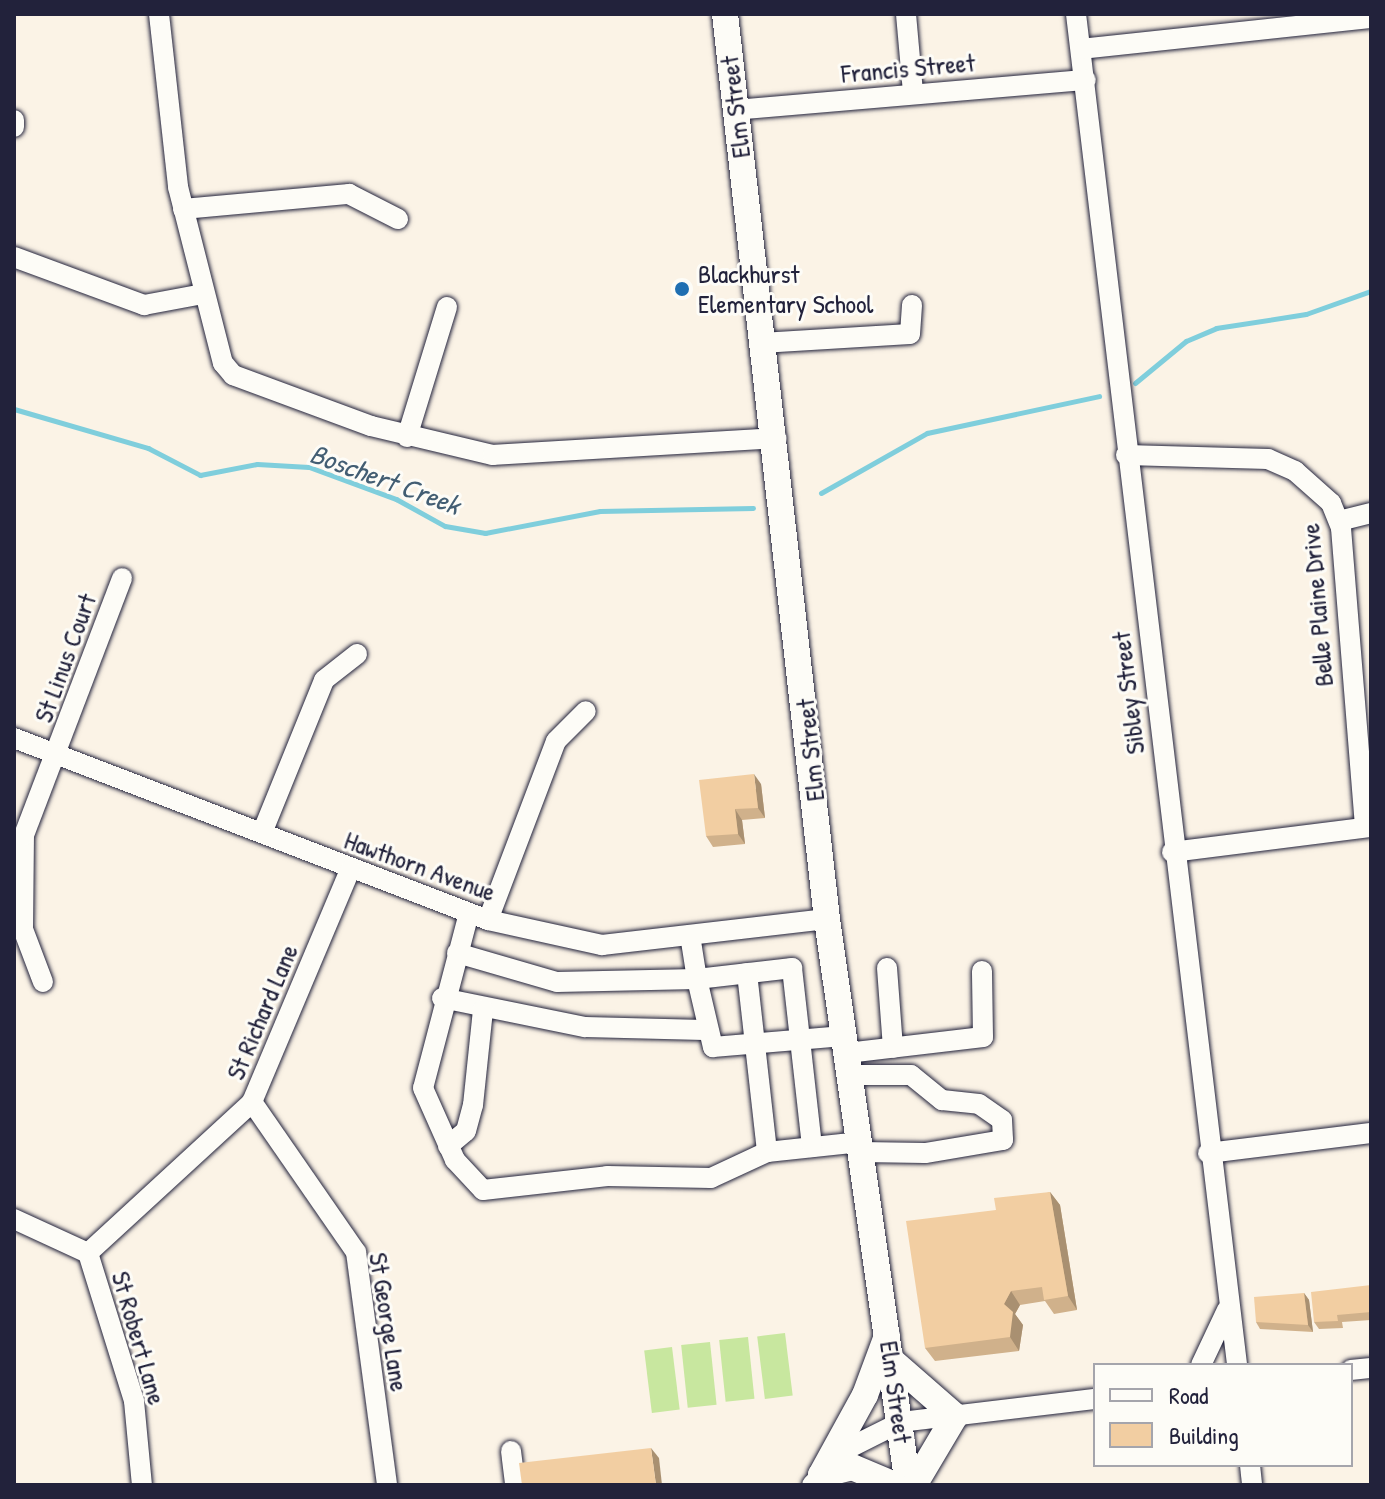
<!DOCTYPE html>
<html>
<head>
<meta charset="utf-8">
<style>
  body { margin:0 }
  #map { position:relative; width:1385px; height:1499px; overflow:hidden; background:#fbf3e6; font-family:"Patrick Hand",sans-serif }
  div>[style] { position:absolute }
  .green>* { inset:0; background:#c8e79f; transform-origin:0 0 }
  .stream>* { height:5px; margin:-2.5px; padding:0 2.5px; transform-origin:2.5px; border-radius:2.5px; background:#7fcedc }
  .roads { filter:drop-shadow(0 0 2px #22223b) drop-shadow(0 0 2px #22223b) }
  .minor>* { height:20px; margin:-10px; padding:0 10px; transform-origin:10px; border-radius:10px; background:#fdfcf7 }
  .major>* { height:26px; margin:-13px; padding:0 13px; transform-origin:13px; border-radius:13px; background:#fdfcf7 }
  .wall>* { inset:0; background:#d0b18b }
  .shaded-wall>* { inset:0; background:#a99071 }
  .building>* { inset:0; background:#f2cea2 }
  .dots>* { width:22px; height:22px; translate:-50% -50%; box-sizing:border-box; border:4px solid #fdfcf7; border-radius:50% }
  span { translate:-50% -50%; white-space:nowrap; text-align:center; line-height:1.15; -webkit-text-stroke:6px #fdfcf7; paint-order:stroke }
  .street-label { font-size:26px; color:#22223b }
  .poi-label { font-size:26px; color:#22223b }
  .left { translate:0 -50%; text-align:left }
  .water-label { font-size:28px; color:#435e73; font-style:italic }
  .frame { position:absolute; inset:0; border:16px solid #22223b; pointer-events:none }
  .legend { position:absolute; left:1093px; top:1363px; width:260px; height:104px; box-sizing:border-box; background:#fdfcf7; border:2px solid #a5a5ac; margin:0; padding:10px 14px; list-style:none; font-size:24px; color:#22223b }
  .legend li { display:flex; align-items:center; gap:16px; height:40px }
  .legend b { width:40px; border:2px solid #a5a5ac }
</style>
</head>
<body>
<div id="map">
  <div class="green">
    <i style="left:785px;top:1333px;width:63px;height:28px;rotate:83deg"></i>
    <i style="left:748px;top:1337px;width:62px;height:29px;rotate:84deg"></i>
    <i style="left:710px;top:1342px;width:63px;height:29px;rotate:84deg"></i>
    <i style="left:672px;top:1347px;width:63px;height:28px;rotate:83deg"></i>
  </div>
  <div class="stream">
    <i style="left:1135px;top:383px;width:66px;rotate:-39.5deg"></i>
    <i style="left:1186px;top:341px;width:33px;rotate:-23deg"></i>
    <i style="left:1216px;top:328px;width:91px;rotate:-8.8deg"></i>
    <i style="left:1306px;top:314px;width:69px;rotate:-19.5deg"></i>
    <i style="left:14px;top:409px;width:140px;rotate:16.2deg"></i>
    <i style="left:148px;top:448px;width:59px;rotate:27.4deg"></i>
    <i style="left:200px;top:475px;width:58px;rotate:-10.9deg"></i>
    <i style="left:257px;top:464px;width:52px;rotate:3.3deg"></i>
    <i style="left:309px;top:467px;width:93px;rotate:20.2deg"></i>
    <i style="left:396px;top:499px;width:56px;rotate:28.9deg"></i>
    <i style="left:445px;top:526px;width:41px;rotate:9.9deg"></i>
    <i style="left:485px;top:533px;width:117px;rotate:-10.8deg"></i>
    <i style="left:600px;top:511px;width:153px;rotate:-1.1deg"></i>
    <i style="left:821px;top:493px;width:122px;rotate:-29.5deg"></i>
    <i style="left:927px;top:433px;width:176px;rotate:-12.1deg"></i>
  </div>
  <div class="roads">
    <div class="minor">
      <i style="left:159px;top:14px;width:174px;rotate:83.7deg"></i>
      <i style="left:178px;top:187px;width:182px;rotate:75.7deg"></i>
      <i style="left:223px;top:363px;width:16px;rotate:50deg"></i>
      <i style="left:233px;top:375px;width:147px;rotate:20.3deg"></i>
      <i style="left:371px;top:426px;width:125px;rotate:13.4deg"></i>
      <i style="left:493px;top:455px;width:284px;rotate:-3.4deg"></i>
      <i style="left:906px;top:14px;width:79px;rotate:84.9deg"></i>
      <i style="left:1076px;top:14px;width:1361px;rotate:83.2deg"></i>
      <i style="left:1081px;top:49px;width:292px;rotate:-6.1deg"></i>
      <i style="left:734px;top:110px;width:353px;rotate:-4.9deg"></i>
      <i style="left:14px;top:120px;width:7px;rotate:90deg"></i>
      <i style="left:183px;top:209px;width:167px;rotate:-5.2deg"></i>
      <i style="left:349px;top:194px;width:55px;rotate:27deg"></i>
      <i style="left:14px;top:257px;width:139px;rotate:20.3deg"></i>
      <i style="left:144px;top:305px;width:60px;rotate:-10.6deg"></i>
      <i style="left:761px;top:343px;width:149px;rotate:-3.5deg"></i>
      <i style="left:910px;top:334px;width:29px;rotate:-86deg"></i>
      <i style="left:407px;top:437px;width:136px;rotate:-72.9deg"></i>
      <i style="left:1126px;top:455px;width:142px;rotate:1.6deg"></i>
      <i style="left:1268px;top:459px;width:30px;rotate:24deg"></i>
      <i style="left:1295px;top:471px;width:48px;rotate:41.6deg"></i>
      <i style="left:1331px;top:503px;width:27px;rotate:68deg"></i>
      <i style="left:1341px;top:528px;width:300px;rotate:85.4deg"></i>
      <i style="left:1339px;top:521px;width:33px;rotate:-14deg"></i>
      <i style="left:14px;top:738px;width:508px;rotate:21.01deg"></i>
      <i style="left:488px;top:920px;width:117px;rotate:12.4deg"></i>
      <i style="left:602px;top:945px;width:226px;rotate:-6.6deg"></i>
      <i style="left:262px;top:833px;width:165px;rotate:-67.9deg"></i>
      <i style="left:324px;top:680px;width:42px;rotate:-38.2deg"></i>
      <i style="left:1172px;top:852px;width:201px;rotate:-7.2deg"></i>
      <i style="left:469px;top:913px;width:181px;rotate:104.7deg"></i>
      <i style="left:423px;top:1088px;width:79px;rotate:66deg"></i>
      <i style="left:455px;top:1160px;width:41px;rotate:47deg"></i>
      <i style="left:483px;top:1190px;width:125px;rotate:-6.4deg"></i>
      <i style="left:607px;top:1176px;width:104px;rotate:1.1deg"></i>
      <i style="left:711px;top:1178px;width:62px;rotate:-24.9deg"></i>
      <i style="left:767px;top:1152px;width:94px;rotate:-6.1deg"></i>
      <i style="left:488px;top:920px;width:191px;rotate:-69.2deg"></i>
      <i style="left:556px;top:741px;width:42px;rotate:-45deg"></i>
      <i style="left:690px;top:935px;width:45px;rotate:81deg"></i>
      <i style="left:697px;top:979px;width:96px;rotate:-6.6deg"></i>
      <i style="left:792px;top:968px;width:180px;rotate:83.6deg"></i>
      <i style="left:457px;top:953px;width:104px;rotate:16.2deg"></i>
      <i style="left:557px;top:982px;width:140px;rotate:-1.2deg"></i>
      <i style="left:697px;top:979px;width:70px;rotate:76.8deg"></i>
      <i style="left:713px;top:1047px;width:131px;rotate:-4.8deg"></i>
      <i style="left:887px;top:968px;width:80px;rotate:85.7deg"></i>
      <i style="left:747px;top:973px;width:180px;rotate:83.6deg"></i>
      <i style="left:43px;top:982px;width:57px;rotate:-110.7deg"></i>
      <i style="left:23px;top:929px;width:94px;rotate:-89.4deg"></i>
      <i style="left:24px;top:835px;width:275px;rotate:-69.1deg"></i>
      <i style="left:442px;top:998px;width:146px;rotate:11.5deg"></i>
      <i style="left:585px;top:1027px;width:119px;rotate:1.4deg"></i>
      <i style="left:847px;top:1053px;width:137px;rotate:-6.7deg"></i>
      <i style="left:983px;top:1037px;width:66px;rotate:-90.9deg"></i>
      <i style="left:850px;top:1075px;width:61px"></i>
      <i style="left:911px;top:1075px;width:40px;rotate:39deg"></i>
      <i style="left:942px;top:1100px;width:37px;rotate:6deg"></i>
      <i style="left:979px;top:1104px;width:28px;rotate:35deg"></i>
      <i style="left:1002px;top:1120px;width:20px;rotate:87deg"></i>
      <i style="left:1003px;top:1140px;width:79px;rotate:170.5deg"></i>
      <i style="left:925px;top:1153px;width:64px;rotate:-179.1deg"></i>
      <i style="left:252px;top:1102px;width:183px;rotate:55.3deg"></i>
      <i style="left:356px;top:1252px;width:235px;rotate:82.4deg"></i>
      <i style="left:448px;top:1146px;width:23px;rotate:-40deg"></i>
      <i style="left:466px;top:1131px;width:27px;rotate:-75deg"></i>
      <i style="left:473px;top:1105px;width:96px;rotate:-84deg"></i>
      <i style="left:1208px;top:1153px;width:164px;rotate:-7deg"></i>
      <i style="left:14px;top:1219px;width:81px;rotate:24.7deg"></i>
      <i style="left:88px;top:1253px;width:223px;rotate:-42.6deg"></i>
      <i style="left:252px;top:1102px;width:252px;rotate:-67.1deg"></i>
      <i style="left:88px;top:1253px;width:155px;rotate:72.7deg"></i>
      <i style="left:134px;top:1401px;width:84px;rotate:84.6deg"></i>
      <i style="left:1201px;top:1365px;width:61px;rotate:-64.7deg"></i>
      <i style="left:1351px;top:1370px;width:20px;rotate:-6deg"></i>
      <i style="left:511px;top:1451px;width:34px;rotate:83deg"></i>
      <i style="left:1250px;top:1465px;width:20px;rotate:84deg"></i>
      <i style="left:812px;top:1485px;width:50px;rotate:-45.8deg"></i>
      <i style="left:847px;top:1449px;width:60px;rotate:-26.6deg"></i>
      <i style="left:901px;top:1422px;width:195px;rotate:-6.8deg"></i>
    </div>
    <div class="major">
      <i style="left:725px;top:14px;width:911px;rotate:83.57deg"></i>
      <i style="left:827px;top:919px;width:572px;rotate:81.86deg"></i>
      <i style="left:892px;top:1361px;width:84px;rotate:41.1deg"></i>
      <i style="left:955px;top:1416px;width:80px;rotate:120.7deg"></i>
      <i style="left:821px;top:1475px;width:91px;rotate:-61.2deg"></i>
      <i style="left:865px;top:1395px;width:63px;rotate:-69.6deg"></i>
      <i style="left:821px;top:1475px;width:32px;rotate:-14deg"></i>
      <i style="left:852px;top:1467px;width:47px;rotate:22.7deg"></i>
    </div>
  </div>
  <div class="wall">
    <i style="clip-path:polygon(761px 784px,765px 818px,742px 820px,745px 844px,713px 847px,706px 836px)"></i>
    <i style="clip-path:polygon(1050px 1192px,1060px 1205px,1077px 1310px,1054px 1314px,1045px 1301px,1020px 1305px,1015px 1314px,1023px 1325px,1019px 1351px,935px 1361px,925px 1348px,996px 1210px)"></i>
    <i style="clip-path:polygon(1371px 1285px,1371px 1320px,1342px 1322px,1343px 1328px,1319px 1329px,1314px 1322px)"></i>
    <i style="clip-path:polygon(1304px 1293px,1309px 1300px,1313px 1332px,1260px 1329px,1256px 1322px)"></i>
  </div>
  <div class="shaded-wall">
    <i style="clip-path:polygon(754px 774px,761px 784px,765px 818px,758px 808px)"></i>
    <i style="clip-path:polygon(735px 809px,742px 820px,745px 844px,738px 834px)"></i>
    <i style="clip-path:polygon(1050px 1192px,1060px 1205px,1077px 1310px,1068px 1296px)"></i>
    <i style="clip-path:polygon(1011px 1291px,1020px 1305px,1015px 1314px,1023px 1325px,1019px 1351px,1010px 1337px,1004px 1304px)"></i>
    <i style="clip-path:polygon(1304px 1293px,1309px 1300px,1313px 1332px,1308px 1325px)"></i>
    <i style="clip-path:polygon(651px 1448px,659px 1458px,662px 1485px,656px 1485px)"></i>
  </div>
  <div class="building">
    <i style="clip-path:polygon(754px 774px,758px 808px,735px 809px,738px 834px,706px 836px,699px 780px)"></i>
    <i style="clip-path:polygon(1050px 1192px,1068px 1296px,1044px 1300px,1042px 1287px,1011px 1291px,1004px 1304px,1013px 1312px,1010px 1337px,925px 1348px,906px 1221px,996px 1210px,994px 1198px)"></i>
    <i style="clip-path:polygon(1371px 1285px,1371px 1312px,1337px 1315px,1338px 1321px,1314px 1322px,1311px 1292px)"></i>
    <i style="clip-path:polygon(1304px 1293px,1308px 1325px,1256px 1322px,1254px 1297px)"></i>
    <i style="clip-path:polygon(651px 1448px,656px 1485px,522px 1485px,519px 1463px)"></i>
  </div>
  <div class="dots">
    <i style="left:682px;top:289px;background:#1f6fb2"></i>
  </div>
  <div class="street-label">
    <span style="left:908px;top:68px;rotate:-5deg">Francis Street</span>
    <span style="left:735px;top:107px;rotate:-97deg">Elm Street</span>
    <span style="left:1317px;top:605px;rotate:-95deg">Belle Plaine Drive</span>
    <span style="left:65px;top:658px;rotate:-70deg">St Linus Court</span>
    <span style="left:1128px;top:693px;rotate:-97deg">Sibley Street</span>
    <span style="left:810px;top:750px;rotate:-96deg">Elm Street</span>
    <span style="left:420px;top:866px;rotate:20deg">Hawthorn Avenue</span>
    <span style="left:262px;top:1012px;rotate:-67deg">St Richard Lane</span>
    <span style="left:389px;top:1322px;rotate:81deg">St George Lane</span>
    <span style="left:139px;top:1338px;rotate:74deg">St Robert Lane</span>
    <span style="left:896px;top:1392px;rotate:82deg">Elm Street</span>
  </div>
  <div class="poi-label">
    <span class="left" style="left:698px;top:289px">Blackhurst<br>Elementary School</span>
  </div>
  <div class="water-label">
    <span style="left:385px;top:479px;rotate:20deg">Boschert Creek</span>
  </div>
  <div class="frame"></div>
  <ul class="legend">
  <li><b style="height:10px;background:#fdfcf7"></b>Road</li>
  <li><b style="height:22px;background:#f2cea2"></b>Building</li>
  </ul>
</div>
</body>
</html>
